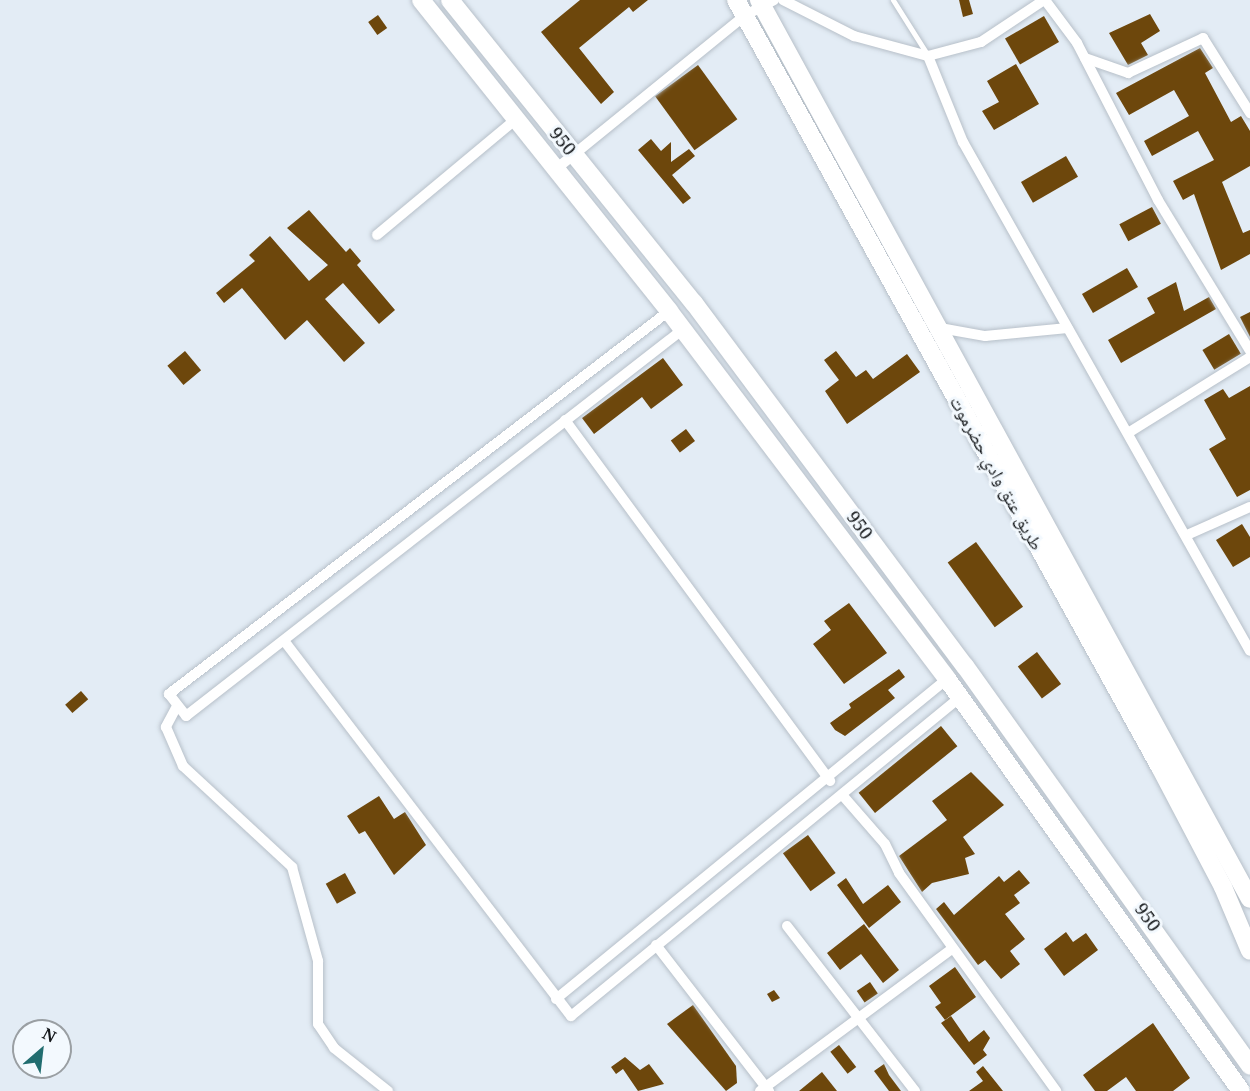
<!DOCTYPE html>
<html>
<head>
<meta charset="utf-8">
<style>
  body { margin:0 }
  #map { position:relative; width:1250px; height:1091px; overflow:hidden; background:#e3ecf5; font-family:"Noto Serif","Noto Naskh Arabic",serif }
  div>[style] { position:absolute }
  .building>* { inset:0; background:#6d470c; transform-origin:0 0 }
  .roads { filter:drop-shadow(0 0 2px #b7c0c9) drop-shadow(0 0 2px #b7c0c9) }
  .service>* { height:5px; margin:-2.5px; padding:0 2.5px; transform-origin:2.5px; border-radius:2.5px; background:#fff }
  .minor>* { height:10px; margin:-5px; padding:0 5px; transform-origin:5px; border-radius:5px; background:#fff }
  .primary>* { height:18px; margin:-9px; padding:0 9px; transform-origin:9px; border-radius:9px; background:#fff }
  span { translate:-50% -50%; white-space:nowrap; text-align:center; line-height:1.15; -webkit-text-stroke:6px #f3f9fe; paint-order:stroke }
  .street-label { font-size:18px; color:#15181b }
  .north { position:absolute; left:12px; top:1019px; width:60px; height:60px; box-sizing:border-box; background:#f3f9fe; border:2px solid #9a9fa3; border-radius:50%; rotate:28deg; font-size:16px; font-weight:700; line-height:24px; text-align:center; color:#15181b }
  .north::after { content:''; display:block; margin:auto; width:21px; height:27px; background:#216d70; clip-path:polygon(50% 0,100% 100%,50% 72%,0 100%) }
</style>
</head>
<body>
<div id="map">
  <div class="building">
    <i style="clip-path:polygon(580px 0,648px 0,633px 12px,629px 7px,579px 48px,614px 92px,601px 104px,541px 32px)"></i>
    <i style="clip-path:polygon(959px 0,969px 0,973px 14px,963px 17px)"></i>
    <i style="clip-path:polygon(1150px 14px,1160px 31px,1141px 43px,1148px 55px,1128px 65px,1109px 33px)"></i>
    <i style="left:378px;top:15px;width:16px;height:12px;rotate:55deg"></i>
    <i style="left:1044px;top:16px;width:30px;height:45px;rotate:60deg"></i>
    <i style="clip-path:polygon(1200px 48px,1213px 68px,1205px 73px,1231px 122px,1241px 116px,1250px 131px,1250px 166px,1222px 182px,1243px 233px,1250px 230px,1250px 254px,1221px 270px,1194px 194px,1183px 200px,1173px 181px,1214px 160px,1198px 131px,1152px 156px,1144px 141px,1189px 116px,1174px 90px,1129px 115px,1116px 93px)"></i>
    <i style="clip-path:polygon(1016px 64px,1039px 104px,994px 130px,982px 111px,999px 102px,987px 81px)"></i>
    <i style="left:698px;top:65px;width:67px;height:53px;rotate:54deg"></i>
    <i style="clip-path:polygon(651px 139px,661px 151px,671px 142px,671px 162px,689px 149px,695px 156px,672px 175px,691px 198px,683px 204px,638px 150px)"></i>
    <i style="left:1066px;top:156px;width:24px;height:52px;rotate:60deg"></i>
    <i style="left:1152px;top:207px;width:19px;height:37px;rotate:62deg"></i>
    <i style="clip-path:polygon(309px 210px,346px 252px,350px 248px,361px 261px,357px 265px,395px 310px,379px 324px,343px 283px,325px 299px,365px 343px,344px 362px,307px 320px,285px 340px,242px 288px,224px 303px,216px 293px,255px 261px,249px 255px,270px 236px,309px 281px,328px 265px,287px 228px)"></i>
    <i style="left:1127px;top:268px;width:22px;height:52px;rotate:60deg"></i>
    <i style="clip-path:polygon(1176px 282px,1184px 311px,1209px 297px,1216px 309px,1121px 363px,1108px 340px,1155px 313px,1147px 298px)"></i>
    <i style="clip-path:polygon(1250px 312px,1250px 337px,1240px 317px)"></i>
    <i style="left:1229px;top:334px;width:23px;height:31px;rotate:59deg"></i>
    <i style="left:185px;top:351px;width:25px;height:23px;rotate:50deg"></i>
    <i style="clip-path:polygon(836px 351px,856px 377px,866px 370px,873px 379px,907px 354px,920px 372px,847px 424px,825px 391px,839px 380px,824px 360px)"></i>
    <i style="clip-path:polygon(663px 358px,683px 385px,651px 409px,642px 397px,594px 434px,582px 418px)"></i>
    <i style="clip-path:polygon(1250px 386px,1250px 490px,1237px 497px,1209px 449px,1226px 439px,1204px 400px,1223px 389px,1229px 398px)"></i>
    <i style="left:686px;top:429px;width:15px;height:19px;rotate:53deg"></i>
    <i style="clip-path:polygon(1242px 524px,1250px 537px,1250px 557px,1233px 567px,1216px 540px)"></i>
    <i style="left:976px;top:542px;width:80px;height:35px;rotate:54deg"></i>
    <i style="clip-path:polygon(849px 603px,887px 653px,844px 684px,813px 644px,831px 630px,824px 621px)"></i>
    <i style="left:1037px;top:652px;width:40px;height:24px;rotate:53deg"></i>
    <i style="clip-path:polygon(899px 669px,905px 677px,888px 690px,895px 698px,845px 736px,835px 730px,830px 723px,851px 708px,849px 704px)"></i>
    <i style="left:81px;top:691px;width:11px;height:21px;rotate:49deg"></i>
    <i style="left:941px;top:726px;width:26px;height:106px;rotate:51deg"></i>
    <i style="clip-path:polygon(971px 772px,1004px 805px,963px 837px,975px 854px,965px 858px,969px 874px,932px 883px,922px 892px,899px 856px,947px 820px,932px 801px)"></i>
    <i style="clip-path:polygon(379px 796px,394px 819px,405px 812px,426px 845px,394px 875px,365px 831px,359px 834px,347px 816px)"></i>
    <i style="left:808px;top:835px;width:47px;height:31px;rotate:54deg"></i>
    <i style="clip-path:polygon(1019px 870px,1030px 883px,1014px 895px,1020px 903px,1005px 914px,1025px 939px,1010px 951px,1020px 964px,1001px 979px,985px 960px,978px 965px,936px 909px,944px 902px,954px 915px,999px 876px,1004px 882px)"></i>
    <i style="left:345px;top:873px;width:23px;height:22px;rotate:61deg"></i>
    <i style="clip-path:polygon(846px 878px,863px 904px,888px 885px,901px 902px,869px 928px,837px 885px)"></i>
    <i style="clip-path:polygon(864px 924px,899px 970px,883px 983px,861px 954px,840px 970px,827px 953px)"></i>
    <i style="clip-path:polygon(1066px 932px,1073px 942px,1086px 933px,1098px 950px,1064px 976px,1044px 949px)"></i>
    <i style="clip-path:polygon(955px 967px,976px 997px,945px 1020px,935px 1007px,941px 1003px,929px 986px)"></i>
    <i style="left:870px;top:982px;width:14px;height:16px;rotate:56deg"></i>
    <i style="clip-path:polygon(774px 990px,780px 998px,772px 1002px,767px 994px)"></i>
    <i style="clip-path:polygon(693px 1005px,736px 1066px,737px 1083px,726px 1091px,667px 1024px)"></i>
    <i style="clip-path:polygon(951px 1016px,969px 1042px,984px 1030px,990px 1038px,983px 1050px,987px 1055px,974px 1065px,941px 1023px)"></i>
    <i style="clip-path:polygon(1153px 1023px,1190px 1078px,1173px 1091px,1136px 1091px,1126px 1077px,1107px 1091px,1095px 1091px,1083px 1075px)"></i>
    <i style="left:839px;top:1045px;width:28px;height:11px;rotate:52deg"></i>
    <i style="clip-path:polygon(625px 1057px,640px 1070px,649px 1064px,664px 1084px,638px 1091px,623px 1069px,616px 1074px,611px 1067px)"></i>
    <i style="clip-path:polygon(884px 1064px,889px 1075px,901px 1091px,889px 1091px,874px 1071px)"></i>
    <i style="clip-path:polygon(983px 1066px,1003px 1091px,969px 1091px,983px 1081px,976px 1072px)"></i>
    <i style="clip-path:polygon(822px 1072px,837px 1091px,799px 1091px)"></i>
  </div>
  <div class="roads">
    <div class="service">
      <i style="left:893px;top:0;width:64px;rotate:57.8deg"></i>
    </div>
    <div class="minor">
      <i style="left:783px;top:0;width:80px;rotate:26.9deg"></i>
      <i style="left:854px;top:36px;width:77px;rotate:15.1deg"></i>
      <i style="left:928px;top:56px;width:55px;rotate:-14.8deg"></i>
      <i style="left:981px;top:42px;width:76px;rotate:-33.7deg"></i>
      <i style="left:1045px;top:0;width:54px;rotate:53.3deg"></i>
      <i style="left:1077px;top:43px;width:177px;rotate:62.7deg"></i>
      <i style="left:1158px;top:200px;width:177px;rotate:58.6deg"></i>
      <i style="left:928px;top:56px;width:93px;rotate:67.9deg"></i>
      <i style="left:963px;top:142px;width:584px;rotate:60.58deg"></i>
      <i style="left:1085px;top:58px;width:46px;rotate:19.2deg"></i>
      <i style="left:1128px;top:73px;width:83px;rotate:-25deg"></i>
      <i style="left:1203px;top:38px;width:89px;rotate:57.9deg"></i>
      <i style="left:556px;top:169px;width:242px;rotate:-39.1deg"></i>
      <i style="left:744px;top:16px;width:34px;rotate:-28deg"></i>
      <i style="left:377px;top:235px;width:181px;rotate:-39.8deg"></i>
      <i style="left:669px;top:311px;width:630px;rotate:142.55deg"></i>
      <i style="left:169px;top:694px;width:28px;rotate:52deg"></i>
      <i style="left:186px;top:716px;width:628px;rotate:-37.89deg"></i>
      <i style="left:940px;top:328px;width:46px;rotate:10.1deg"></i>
      <i style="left:985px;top:336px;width:83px;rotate:-5.5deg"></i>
      <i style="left:565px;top:420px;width:448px;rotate:53.7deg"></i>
      <i style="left:1128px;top:433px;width:144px;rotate:-31.9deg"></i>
      <i style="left:1187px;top:535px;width:69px;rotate:-24deg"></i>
      <i style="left:285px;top:642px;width:471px;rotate:52.6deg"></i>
      <i style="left:571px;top:1016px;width:502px;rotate:-39.34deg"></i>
      <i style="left:177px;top:706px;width:24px;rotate:118deg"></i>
      <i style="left:166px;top:727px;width:43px;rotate:66.4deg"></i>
      <i style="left:183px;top:766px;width:149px;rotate:42.8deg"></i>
      <i style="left:292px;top:867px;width:98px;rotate:74.5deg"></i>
      <i style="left:318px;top:961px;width:63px;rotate:90deg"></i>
      <i style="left:318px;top:1024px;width:29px;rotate:56deg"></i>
      <i style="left:334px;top:1048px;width:69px;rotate:38.5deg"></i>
      <i style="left:844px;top:797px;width:62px;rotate:48.9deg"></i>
      <i style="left:885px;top:844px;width:32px;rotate:64deg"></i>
      <i style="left:899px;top:873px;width:269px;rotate:54.2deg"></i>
      <i style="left:787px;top:926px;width:209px;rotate:52.2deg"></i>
      <i style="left:656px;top:945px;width:185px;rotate:52.3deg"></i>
      <i style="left:556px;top:999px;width:505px;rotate:-39.3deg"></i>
      <i style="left:760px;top:1091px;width:239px;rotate:-36.5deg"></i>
    </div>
    <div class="primary">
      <i style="left:421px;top:0;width:398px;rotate:51.4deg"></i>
      <i style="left:669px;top:311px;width:461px;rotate:52.9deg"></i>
      <i style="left:947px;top:679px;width:506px;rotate:54.49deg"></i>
      <i style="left:450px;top:0;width:389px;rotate:51.2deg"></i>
      <i style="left:694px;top:303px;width:453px;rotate:53.3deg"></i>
      <i style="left:965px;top:666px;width:491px;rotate:54.5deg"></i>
      <i style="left:736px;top:0;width:876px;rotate:61.07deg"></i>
      <i style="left:1160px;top:767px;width:136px;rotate:62.3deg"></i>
      <i style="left:1223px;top:887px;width:69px;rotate:67.1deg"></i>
      <i style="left:759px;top:0;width:1024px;rotate:61.36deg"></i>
    </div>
  </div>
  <div class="street-label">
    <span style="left:563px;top:141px;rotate:51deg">950</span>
    <span style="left:997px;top:473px;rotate:61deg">طريق عتق وادي حضرموت</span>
    <span style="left:860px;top:525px;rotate:53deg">950</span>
    <span style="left:1148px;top:917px;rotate:54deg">950</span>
  </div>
  <div class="north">N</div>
</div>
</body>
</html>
